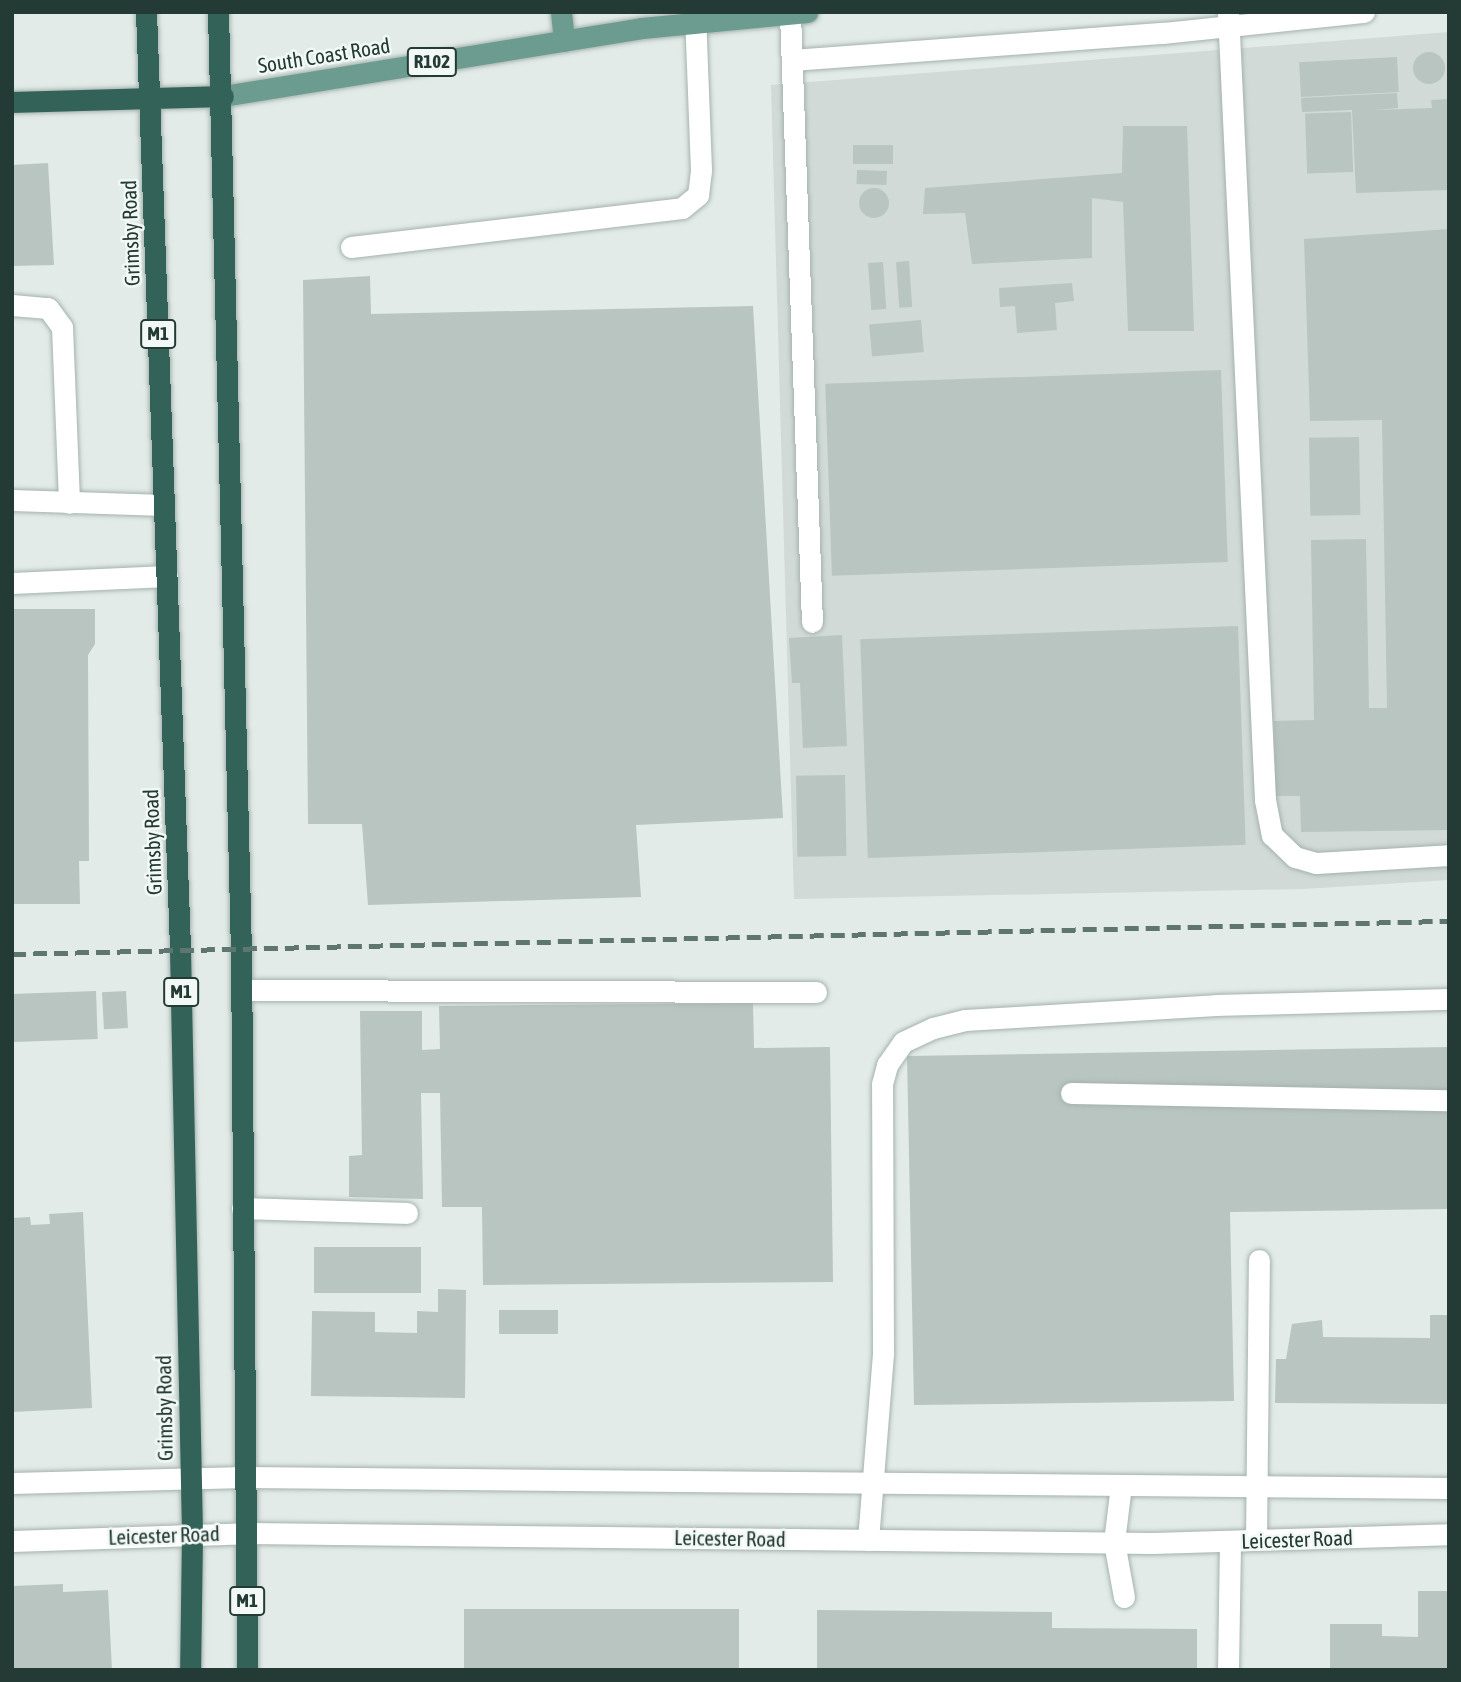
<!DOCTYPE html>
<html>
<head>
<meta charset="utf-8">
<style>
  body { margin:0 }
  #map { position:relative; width:1461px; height:1682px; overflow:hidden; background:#e2ebe7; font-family:"Asap Condensed",sans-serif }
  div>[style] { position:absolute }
  .built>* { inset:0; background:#d1dad6 }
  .building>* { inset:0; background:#b8c5c0; transform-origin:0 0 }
  .round { border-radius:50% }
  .roads { filter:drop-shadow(0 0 2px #a5b2ae) drop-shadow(0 0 2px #a5b2ae) }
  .minor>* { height:21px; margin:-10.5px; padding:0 10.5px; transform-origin:10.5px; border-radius:10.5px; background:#fff }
  .major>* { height:21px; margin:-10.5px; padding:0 10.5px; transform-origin:10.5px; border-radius:10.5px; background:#6c9b8f }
  .highway>* { height:21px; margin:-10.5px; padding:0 10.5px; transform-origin:10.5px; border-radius:10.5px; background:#336358 }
  .rail>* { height:5px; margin-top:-2.5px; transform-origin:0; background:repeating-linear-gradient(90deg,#5f756f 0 14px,transparent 0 21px) }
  span { translate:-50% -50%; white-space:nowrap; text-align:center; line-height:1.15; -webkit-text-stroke:5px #f2f8f5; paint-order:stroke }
  .shield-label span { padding:2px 5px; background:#f2f8f5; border:2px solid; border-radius:5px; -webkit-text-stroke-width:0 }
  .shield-label { font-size:19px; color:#243a34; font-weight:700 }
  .street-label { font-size:21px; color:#243a34 }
  .frame { position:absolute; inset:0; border:14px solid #243a34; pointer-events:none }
</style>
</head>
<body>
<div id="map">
  <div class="built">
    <i style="clip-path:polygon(1449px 32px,1449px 880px,1303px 889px,794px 899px,771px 85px)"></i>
  </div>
  <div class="building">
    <i class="round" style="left:1413px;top:52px;width:32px;height:32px"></i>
    <i style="left:1397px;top:57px;width:35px;height:98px;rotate:87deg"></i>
    <i style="clip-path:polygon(1397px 93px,1398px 108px,1374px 110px,1432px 108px,1431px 100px,1449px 99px,1449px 190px,1356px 193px,1352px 110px,1302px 112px,1301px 98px)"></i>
    <i style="left:1351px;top:112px;width:60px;height:46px;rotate:88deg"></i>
    <i style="clip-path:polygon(1123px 126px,1187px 126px,1194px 331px,1128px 331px,1123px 202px,1092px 198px,1092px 258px,972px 264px,965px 213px,923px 214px,925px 188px,1122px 173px)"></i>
    <i style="left:893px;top:145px;width:19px;height:40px;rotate:90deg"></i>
    <i style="clip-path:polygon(48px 163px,54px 265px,12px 266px,12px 165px)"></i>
    <i style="left:857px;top:170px;width:30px;height:14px;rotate:2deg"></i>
    <i class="round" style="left:859px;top:188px;width:30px;height:30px"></i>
    <i style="clip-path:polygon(1449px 229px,1449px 830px,1301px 832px,1300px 796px,1275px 796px,1274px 721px,1314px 720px,1311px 540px,1366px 539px,1369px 708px,1387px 708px,1382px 420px,1310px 421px,1304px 239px)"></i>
    <i style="left:909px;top:261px;width:46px;height:13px;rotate:86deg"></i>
    <i style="left:883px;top:262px;width:47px;height:15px;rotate:86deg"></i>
    <i style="clip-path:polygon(370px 276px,371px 314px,753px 306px,783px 818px,636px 825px,641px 897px,368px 905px,362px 824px,308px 824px,303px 280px)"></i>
    <i style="clip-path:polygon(1072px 283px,1074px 301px,1055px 303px,1057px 330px,1017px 333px,1015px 306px,1000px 307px,999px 288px)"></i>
    <i style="left:921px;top:320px;width:32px;height:52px;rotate:85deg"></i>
    <i style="left:1221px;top:370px;width:192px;height:396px;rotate:88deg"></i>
    <i style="left:1359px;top:437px;width:78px;height:50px;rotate:89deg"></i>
    <i style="clip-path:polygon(12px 609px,95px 609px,95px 644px,88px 655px,89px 861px,79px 861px,80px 904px,12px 904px)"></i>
    <i style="left:1238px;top:626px;width:219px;height:378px;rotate:88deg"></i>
    <i style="clip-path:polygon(842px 635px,847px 746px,803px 748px,800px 683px,792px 683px,789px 638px)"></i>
    <i style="left:845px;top:775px;width:81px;height:49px;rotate:89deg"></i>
    <i style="left:96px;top:991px;width:48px;height:84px;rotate:88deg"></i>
    <i style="left:126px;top:991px;width:37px;height:24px;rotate:87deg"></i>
    <i style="clip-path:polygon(753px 1003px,754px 1048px,830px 1047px,833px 1282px,483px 1285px,482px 1207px,442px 1207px,440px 1093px,421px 1093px,423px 1199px,349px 1197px,349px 1156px,362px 1155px,360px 1011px,422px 1011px,422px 1050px,440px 1049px,439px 1006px)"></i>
    <i style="clip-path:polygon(1449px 1047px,1449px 1209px,1230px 1212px,1234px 1401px,914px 1405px,907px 1056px)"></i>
    <i style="clip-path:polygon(83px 1212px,92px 1408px,12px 1412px,12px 1218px,30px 1217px,31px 1225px,50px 1224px,49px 1214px)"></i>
    <i style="left:314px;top:1247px;width:107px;height:46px"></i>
    <i style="clip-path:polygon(438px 1289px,466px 1290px,465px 1398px,311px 1396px,312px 1311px,375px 1312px,375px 1332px,417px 1333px,417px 1311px,438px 1312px)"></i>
    <i style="left:499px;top:1310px;width:59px;height:24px"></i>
    <i style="clip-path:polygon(1430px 1315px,1449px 1315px,1449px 1404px,1275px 1403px,1276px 1359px,1286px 1359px,1292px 1324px,1322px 1320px,1323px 1337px,1430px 1338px)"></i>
    <i style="clip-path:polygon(63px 1584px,63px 1592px,108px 1590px,112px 1670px,12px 1670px,12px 1586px)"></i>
    <i style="clip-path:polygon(1418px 1591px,1449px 1591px,1449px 1670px,1330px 1670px,1330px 1624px,1382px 1624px,1382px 1636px,1418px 1637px)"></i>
    <i style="left:464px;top:1609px;width:275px;height:61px"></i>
    <i style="clip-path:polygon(817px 1610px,1052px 1612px,1052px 1628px,1197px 1629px,1197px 1670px,817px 1670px)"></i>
  </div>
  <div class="roads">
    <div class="minor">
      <i style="left:1228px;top:12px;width:789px;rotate:87.31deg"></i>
      <i style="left:1265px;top:800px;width:36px;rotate:79deg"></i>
      <i style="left:1272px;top:835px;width:32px;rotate:44deg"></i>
      <i style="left:1295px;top:857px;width:22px;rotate:16deg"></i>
      <i style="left:1316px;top:863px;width:133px;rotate:-3.4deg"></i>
      <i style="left:790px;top:14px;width:608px;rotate:87.93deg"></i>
      <i style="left:792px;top:60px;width:372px;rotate:-4.2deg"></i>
      <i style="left:1163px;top:33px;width:202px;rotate:-6deg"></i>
      <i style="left:351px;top:247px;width:333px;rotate:-6.7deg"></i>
      <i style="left:682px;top:208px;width:21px;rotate:-39deg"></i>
      <i style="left:698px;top:195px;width:25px;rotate:-83deg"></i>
      <i style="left:701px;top:170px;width:158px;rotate:-92.2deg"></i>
      <i style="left:12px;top:305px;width:36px;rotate:5deg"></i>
      <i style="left:48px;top:308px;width:24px;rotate:54deg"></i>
      <i style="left:62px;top:327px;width:176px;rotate:87.7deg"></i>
      <i style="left:12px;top:500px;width:152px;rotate:1.9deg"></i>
      <i style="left:12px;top:583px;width:155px;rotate:-2.6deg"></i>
      <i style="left:241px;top:990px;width:575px;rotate:0.2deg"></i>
      <i style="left:1071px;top:1093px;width:378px;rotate:1.1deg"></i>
      <i style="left:242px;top:1208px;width:165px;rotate:1.7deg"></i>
      <i style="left:12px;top:1483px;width:233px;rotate:-1.5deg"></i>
      <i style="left:245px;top:1477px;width:1204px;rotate:0.52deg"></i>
      <i style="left:1121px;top:1485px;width:57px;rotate:97deg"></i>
      <i style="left:1114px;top:1542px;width:56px;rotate:79.7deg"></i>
      <i style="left:868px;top:1540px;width:188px;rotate:-85.4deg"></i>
      <i style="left:883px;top:1353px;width:269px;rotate:-90.2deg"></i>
      <i style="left:882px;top:1084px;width:20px;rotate:-75deg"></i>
      <i style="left:887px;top:1065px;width:28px;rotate:-55deg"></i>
      <i style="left:903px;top:1042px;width:33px;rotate:-25deg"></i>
      <i style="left:933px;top:1028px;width:33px;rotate:-14deg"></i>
      <i style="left:965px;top:1020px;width:251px;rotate:-3.4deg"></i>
      <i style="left:1216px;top:1005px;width:233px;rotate:-1.5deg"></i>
      <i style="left:1256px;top:1540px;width:280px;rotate:-89.4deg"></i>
      <i style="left:12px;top:1541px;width:235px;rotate:-1.9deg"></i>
      <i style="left:247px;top:1533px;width:905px;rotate:0.63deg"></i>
      <i style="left:1152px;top:1543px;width:297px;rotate:-1.7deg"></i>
      <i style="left:1228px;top:1670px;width:129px;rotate:-89.1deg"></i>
    </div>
    <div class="major">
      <i style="left:561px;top:12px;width:29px;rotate:84deg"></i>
      <i style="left:223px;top:96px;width:424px;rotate:-9.2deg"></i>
      <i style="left:642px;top:28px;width:166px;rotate:-5.5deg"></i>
    </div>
    <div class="highway">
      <i style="left:146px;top:12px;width:939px;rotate:87.92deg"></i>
      <i style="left:180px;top:950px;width:585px;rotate:88.82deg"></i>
      <i style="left:192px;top:1535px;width:135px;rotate:90.8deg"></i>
      <i style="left:218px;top:12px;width:939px;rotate:88.6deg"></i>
      <i style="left:241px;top:951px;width:719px;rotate:89.52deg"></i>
      <i style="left:12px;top:102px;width:211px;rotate:-1.6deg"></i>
    </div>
  </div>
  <div class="rail">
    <i style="left:12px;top:954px;width:1437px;rotate:-1.32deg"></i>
  </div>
  <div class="shield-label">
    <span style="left:432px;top:62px">R102</span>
    <span style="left:158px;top:334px">M1</span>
    <span style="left:181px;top:992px">M1</span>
    <span style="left:247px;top:1601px">M1</span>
  </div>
  <div class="street-label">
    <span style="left:324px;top:55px;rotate:-9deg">South Coast Road</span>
    <span style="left:130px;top:233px;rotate:-92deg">Grimsby Road</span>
    <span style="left:152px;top:842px;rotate:-92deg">Grimsby Road</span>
    <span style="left:164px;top:1408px;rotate:-91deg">Grimsby Road</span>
    <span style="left:164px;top:1535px;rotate:-2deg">Leicester Road</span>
    <span style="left:730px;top:1538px;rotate:1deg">Leicester Road</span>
    <span style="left:1297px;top:1539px;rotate:-2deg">Leicester Road</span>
  </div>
  <div class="frame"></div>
</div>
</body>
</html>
